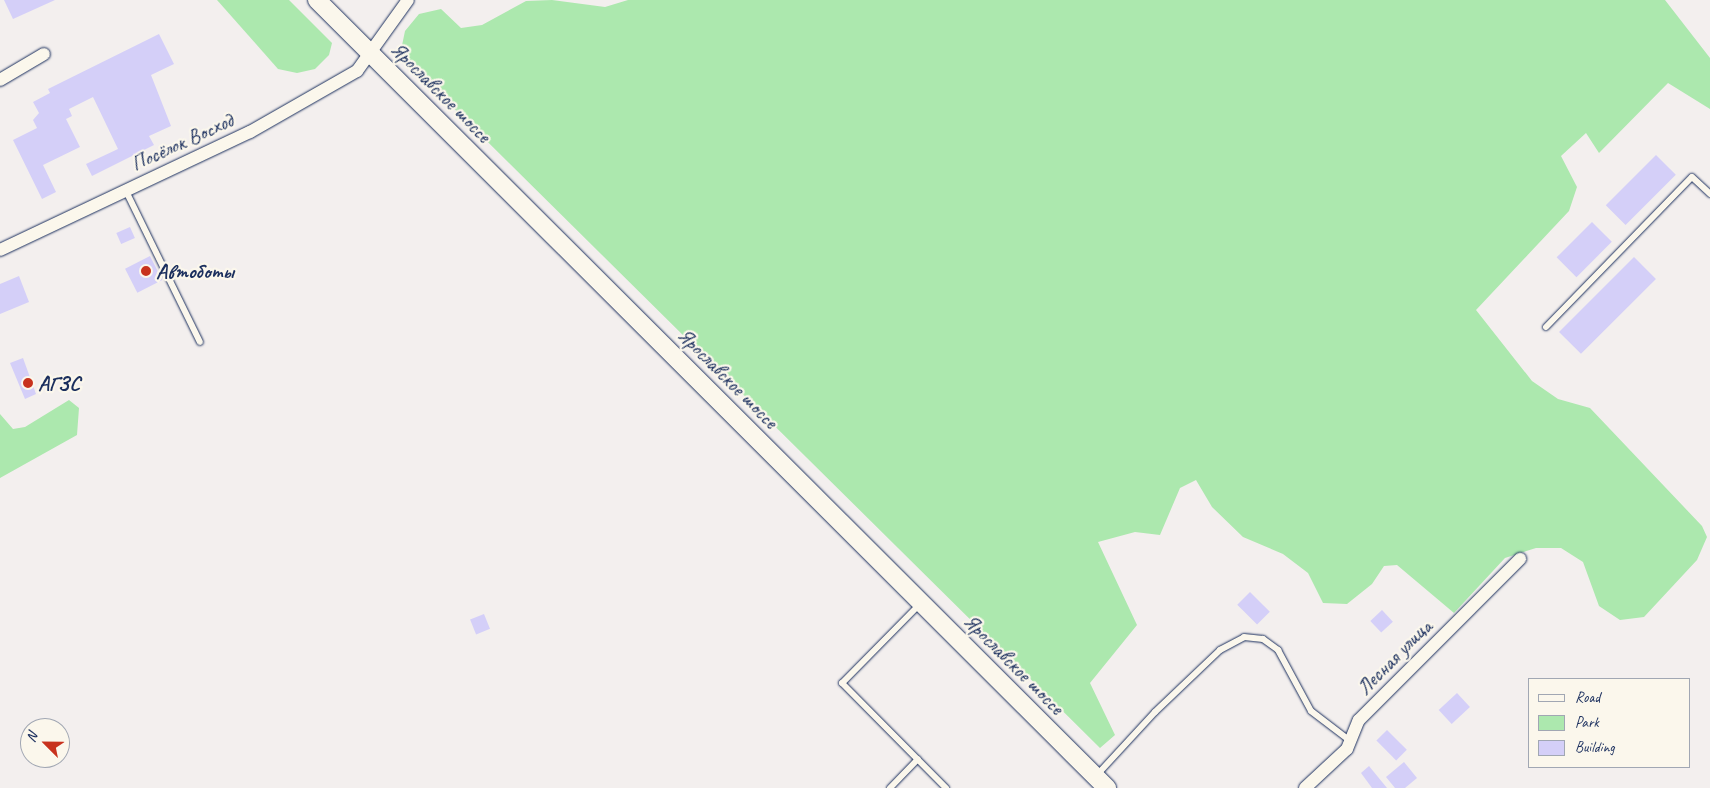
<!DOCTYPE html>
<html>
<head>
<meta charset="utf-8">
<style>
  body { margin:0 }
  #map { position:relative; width:1710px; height:788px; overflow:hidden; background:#f3efee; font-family:Caveat,sans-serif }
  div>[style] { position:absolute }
  .green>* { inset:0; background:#ace8ae }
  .building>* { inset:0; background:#d4cff8; transform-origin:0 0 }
  .roads { filter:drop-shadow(0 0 1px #1b2f5e) drop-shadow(0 0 1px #1b2f5e) }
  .service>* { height:6px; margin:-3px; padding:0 3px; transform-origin:3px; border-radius:3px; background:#fbf7ec }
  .minor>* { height:12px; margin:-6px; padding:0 6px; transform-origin:6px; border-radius:6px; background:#fbf7ec }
  .secondary>* { height:18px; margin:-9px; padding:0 9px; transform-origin:9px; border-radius:9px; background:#fbf7ec }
  .dots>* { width:14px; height:14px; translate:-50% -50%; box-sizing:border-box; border:2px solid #fbf7ec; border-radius:50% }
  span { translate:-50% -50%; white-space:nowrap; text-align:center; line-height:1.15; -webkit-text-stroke:4.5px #fbf7ec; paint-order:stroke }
  .street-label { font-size:21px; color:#1b2f5e }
  .poi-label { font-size:21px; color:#1b2f5e; font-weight:700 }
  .left { translate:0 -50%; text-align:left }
  .legend { position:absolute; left:1528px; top:678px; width:162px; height:90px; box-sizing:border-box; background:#fbf7ec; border:1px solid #a1a7b3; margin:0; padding:6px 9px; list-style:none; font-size:15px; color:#1b2f5e }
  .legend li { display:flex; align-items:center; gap:10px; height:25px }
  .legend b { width:25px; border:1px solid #a1a7b3 }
  .north { position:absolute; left:20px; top:718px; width:50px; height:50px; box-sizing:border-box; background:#fbf7ec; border:1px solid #a1a7b3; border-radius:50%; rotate:293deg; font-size:14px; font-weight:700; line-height:20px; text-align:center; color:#1b2f5e }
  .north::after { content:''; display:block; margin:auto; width:18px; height:22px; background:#c8321e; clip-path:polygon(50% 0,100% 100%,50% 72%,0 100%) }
</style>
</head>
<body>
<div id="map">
  <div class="green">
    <i style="clip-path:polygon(217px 0,289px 0,332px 43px,329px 55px,315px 69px,297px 73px,278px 69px)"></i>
    <i style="clip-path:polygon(552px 0,605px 7px,628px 0,1665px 0,1710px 58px,1710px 109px,1668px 83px,1599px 153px,1586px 133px,1561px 156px,1577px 187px,1569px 211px,1476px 310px,1532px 381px,1558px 399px,1590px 408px,1702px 526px,1707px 537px,1697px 560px,1644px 617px,1620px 620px,1599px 606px,1583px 562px,1561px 548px,1536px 548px,1505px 558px,1454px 613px,1397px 565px,1384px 566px,1372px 584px,1347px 604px,1323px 603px,1308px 573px,1283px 554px,1243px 537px,1212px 507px,1196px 480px,1180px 488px,1160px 535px,1135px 532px,1098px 542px,1137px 625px,1090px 683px,1115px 735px,1100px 748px,400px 55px,405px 31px,419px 14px,441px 9px,461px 28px,482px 25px,526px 1px)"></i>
    <i style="clip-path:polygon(69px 400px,79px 408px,77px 435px,0 478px,0 414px,13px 429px,25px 427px)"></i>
  </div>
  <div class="building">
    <i style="clip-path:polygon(4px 0,55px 0,13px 19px)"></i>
    <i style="clip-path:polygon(159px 34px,174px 64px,151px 75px,171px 126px,149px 136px,154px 145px,92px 176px,86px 164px,118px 149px,93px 97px,69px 109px,72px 116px,66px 119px,80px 147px,43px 165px,56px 192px,42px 199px,13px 140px,37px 128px,33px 120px,39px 113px,33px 102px,50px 93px,48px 89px)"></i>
    <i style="left:1656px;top:155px;width:28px;height:71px;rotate:45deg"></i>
    <i style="left:1592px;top:222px;width:28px;height:50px;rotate:45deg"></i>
    <i style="left:130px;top:227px;width:12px;height:15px;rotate:66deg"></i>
    <i style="left:150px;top:256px;width:27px;height:28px;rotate:63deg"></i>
    <i style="left:1634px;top:257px;width:31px;height:106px;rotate:45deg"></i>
    <i style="clip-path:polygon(19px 276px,29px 302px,0 314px,0 284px)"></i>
    <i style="clip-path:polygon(23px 358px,36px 394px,25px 399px,10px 363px)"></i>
    <i style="left:1250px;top:592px;width:28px;height:18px;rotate:45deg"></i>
    <i style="left:1382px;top:610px;width:16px;height:16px;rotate:47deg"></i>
    <i style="left:484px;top:614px;width:16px;height:15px;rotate:68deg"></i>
    <i style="left:1457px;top:693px;width:19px;height:25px;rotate:47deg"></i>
    <i style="left:1387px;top:730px;width:28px;height:15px;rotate:45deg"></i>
    <i style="clip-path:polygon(1404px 762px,1417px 778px,1405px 788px,1395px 788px,1386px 777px)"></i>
    <i style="clip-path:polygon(1369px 766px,1387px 788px,1372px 788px,1361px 773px)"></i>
  </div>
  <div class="roads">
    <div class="service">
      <i style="left:126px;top:191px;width:168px;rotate:63.9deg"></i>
      <i style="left:1546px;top:327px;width:209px;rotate:-45.8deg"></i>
      <i style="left:1692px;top:177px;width:25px;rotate:43deg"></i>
      <i style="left:920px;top:604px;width:111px;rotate:134.6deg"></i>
      <i style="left:842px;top:683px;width:148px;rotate:45.3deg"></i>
      <i style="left:1096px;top:776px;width:87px;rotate:-47.3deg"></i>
      <i style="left:1155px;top:712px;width:90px;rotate:-43.6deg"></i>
      <i style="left:1220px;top:650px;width:27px;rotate:-28deg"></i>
      <i style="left:1244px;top:637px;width:19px;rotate:6deg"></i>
      <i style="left:1263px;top:639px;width:19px;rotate:36deg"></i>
      <i style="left:1278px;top:650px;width:69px;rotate:61.6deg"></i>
      <i style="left:1311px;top:711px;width:48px;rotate:37.3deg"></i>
      <i style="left:890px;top:788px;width:40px;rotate:-46deg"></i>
    </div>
    <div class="minor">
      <i style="left:0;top:80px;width:51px;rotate:-30.6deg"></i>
      <i style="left:0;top:250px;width:276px;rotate:-25.3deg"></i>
      <i style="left:250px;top:132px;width:123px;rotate:-29.7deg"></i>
      <i style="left:357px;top:71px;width:87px;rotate:-54.3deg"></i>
      <i style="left:1305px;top:788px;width:57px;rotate:-42.9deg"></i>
      <i style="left:1347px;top:749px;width:31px;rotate:-68deg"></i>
      <i style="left:1359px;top:720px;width:228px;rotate:-45deg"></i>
    </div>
    <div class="secondary">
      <i style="left:317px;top:0;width:1116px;rotate:44.93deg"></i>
    </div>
  </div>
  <div class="dots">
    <i style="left:146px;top:271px;background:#c8321e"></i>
    <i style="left:28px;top:383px;background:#c8321e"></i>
  </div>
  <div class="street-label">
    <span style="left:441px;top:92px;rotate:45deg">Ярославское шоссе</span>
    <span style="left:182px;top:142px;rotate:-25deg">Посёлок Восход</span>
    <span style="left:728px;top:378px;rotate:45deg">Ярославское шоссе</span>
    <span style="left:1394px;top:657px;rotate:-45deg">Лесная улица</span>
    <span style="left:1014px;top:664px;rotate:45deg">Ярославское шоссе</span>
  </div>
  <div class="poi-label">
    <span class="left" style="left:156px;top:271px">Автоботы</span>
    <span class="left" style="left:38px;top:383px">АГЗС</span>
  </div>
  <ul class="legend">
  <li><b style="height:6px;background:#fbf7ec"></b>Road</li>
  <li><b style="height:14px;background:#ace8ae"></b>Park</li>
  <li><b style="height:14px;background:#d4cff8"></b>Building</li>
  </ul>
  <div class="north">N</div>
</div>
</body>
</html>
